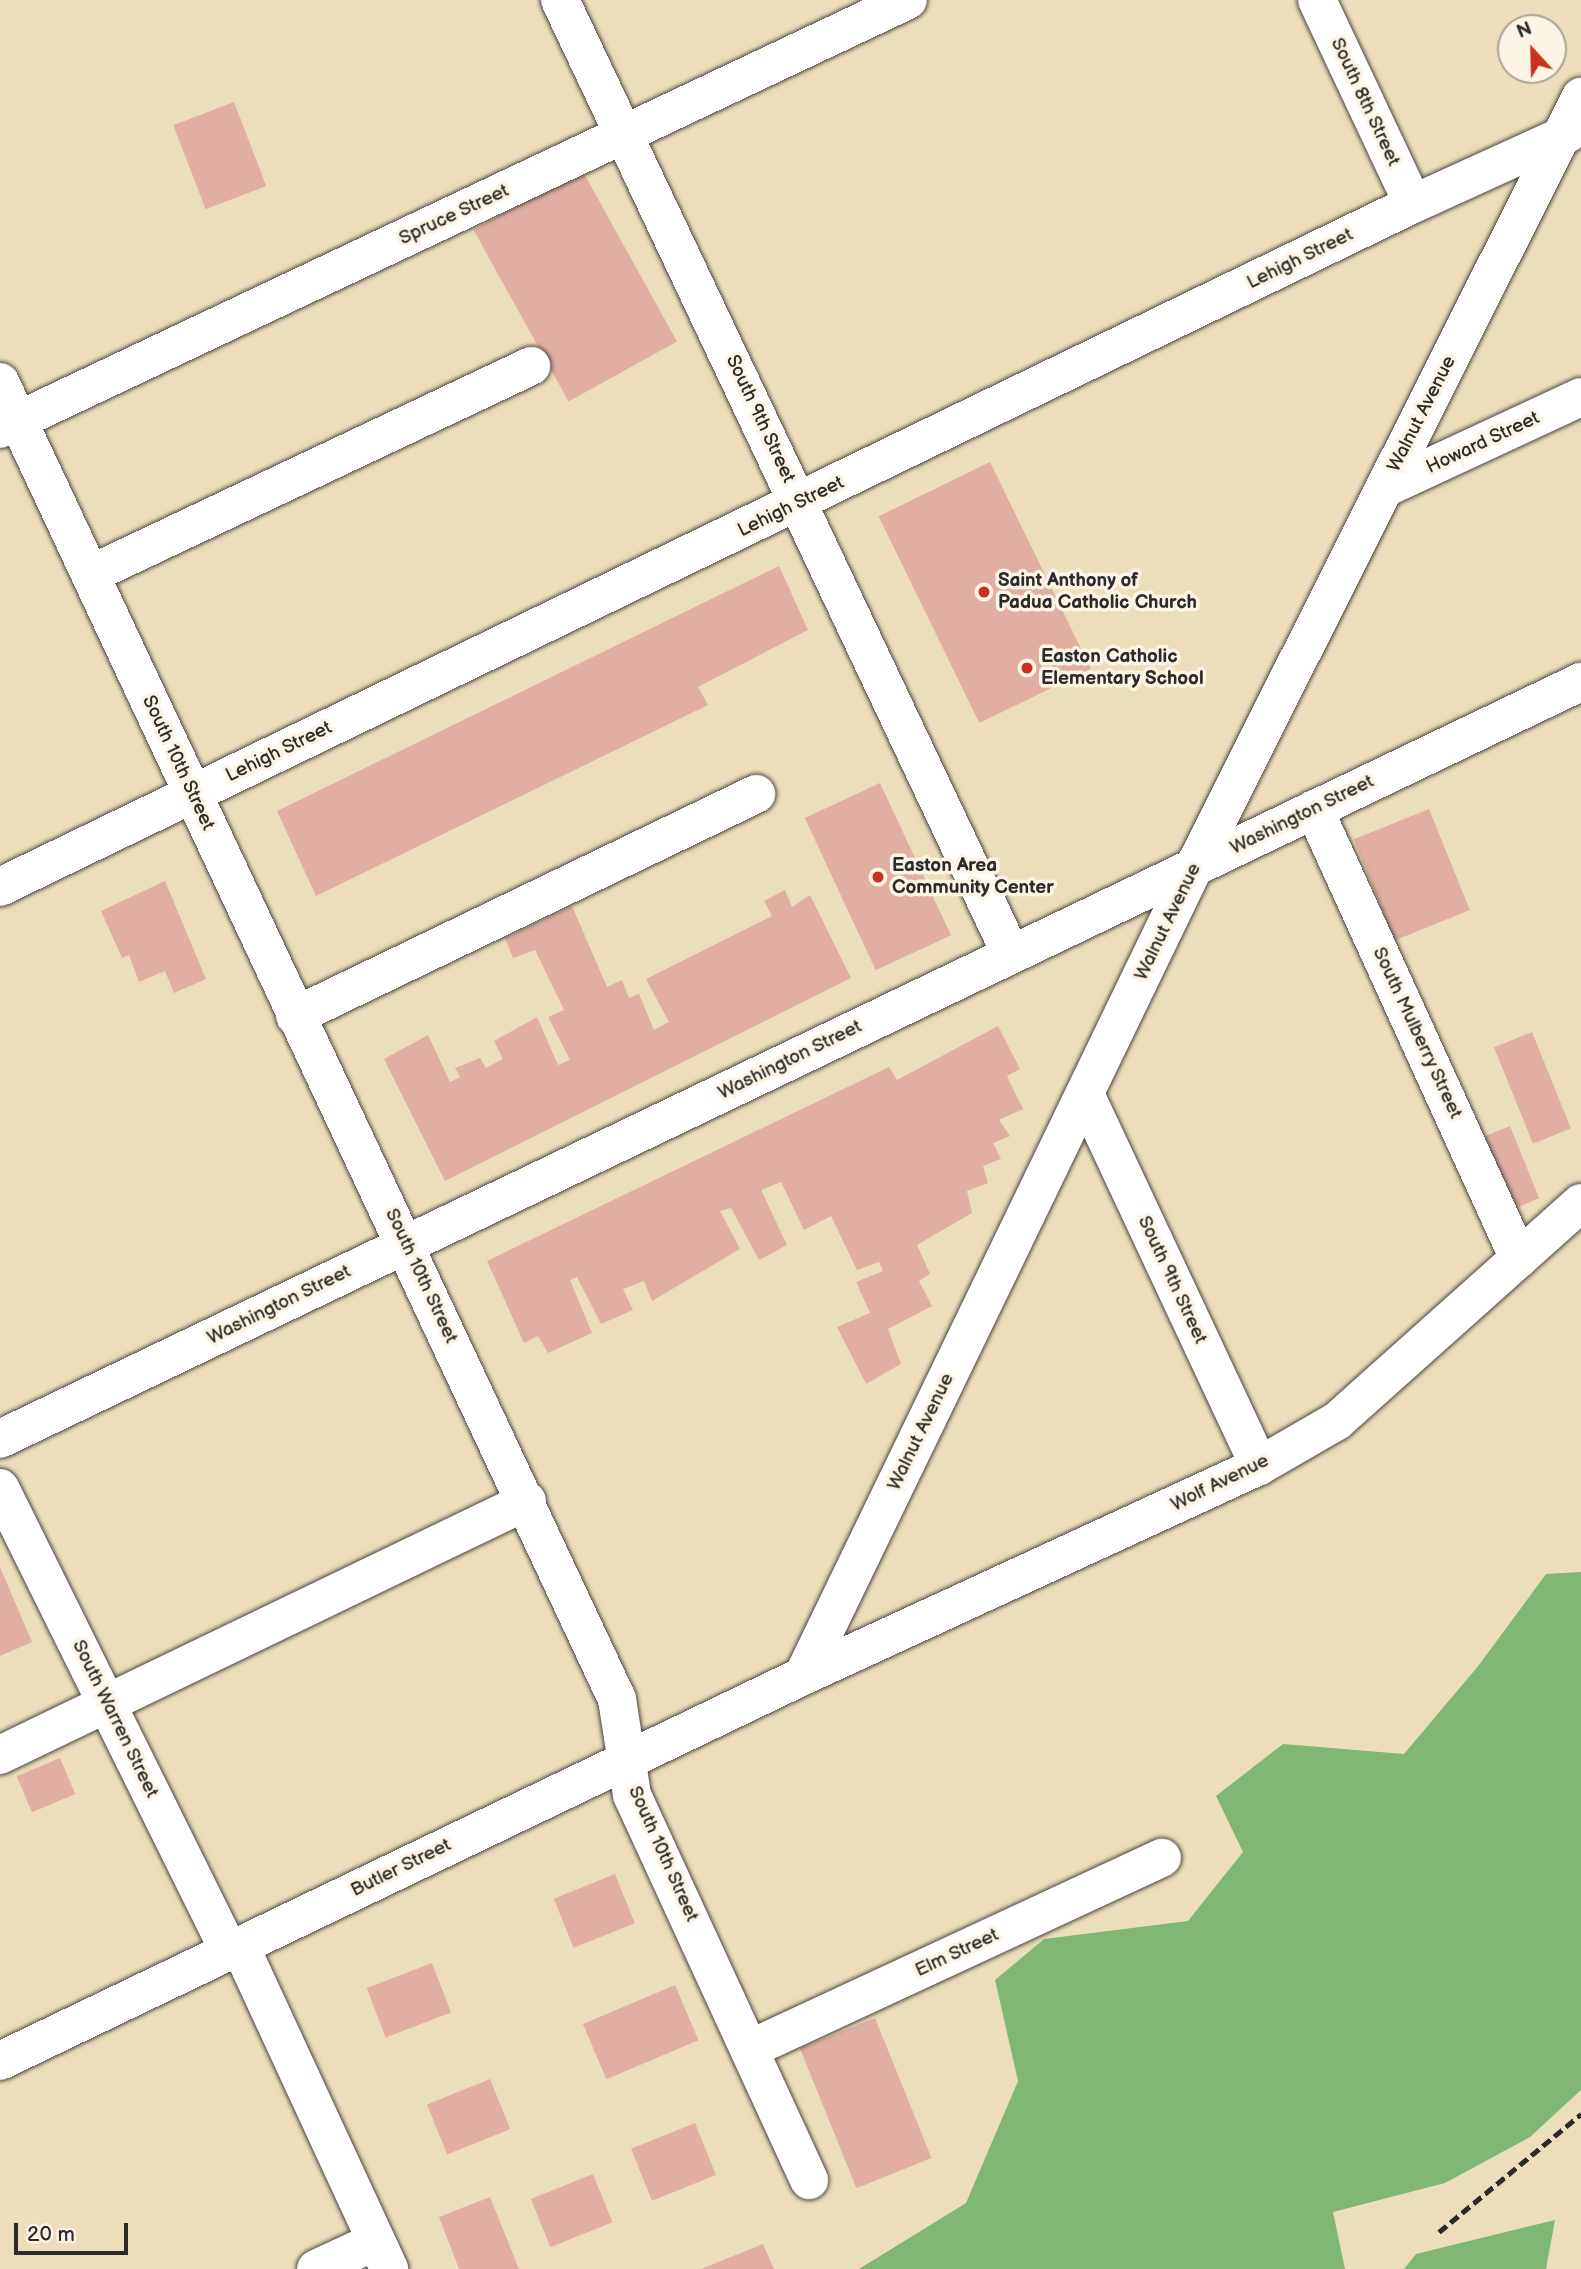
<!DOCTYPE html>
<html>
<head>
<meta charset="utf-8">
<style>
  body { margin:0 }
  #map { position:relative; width:1581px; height:2269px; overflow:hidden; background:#eddebb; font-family:"Balsamiq Sans",sans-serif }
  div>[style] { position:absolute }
  .forest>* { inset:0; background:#80b774 }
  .building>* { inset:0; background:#e0afa2; transform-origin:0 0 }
  .roads { filter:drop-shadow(0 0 2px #484641) drop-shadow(0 0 2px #484641) }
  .minor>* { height:38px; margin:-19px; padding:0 19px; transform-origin:19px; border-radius:19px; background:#fff }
  .major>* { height:38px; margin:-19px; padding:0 19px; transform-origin:19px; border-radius:19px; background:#fff }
  .rail>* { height:5px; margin-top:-2.5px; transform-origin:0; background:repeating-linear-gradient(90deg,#2b2b2b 0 10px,transparent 0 15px) }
  .dots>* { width:19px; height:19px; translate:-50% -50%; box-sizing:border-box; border:4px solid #fcf5e5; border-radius:50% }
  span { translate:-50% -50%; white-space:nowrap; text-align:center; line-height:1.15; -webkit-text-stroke:7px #fcf5e5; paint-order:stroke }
  .street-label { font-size:19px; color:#2b2b2b }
  .poi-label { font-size:19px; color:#2b2b2b; font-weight:700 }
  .left { translate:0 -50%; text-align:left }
  .north { position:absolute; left:1497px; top:14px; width:70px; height:70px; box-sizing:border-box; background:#fcf5e5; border:2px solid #a8a49b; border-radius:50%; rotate:338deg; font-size:19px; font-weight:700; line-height:28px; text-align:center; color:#2b2b2b }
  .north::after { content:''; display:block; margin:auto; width:24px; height:32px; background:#c8321e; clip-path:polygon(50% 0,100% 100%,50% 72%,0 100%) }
  .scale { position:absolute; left:14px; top:2223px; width:114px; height:32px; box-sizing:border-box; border:4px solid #2b2b2b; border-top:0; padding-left:9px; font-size:21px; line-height:24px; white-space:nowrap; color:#2b2b2b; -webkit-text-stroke:5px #fcf5e5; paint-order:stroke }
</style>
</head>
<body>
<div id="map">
  <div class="forest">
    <i style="clip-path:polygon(1581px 1572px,1581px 2090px,1530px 2137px,1445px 2183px,1333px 2212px,1345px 2269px,859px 2269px,966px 2203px,1018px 2081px,995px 1980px,1044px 1939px,1188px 1921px,1243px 1852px,1216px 1796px,1283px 1744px,1404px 1754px,1479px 1665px,1546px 1574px)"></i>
    <i style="clip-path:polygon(1555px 2220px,1546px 2269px,1404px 2269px,1416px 2254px)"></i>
  </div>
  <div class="building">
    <i style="left:234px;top:102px;width:90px;height:65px;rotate:69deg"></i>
    <i style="left:582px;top:170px;width:196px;height:124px;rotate:61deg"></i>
    <i style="left:990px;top:462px;width:230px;height:124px;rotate:64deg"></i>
    <i style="clip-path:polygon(779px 566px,808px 630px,698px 687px,708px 705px,316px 896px,277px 811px)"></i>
    <i style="left:880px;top:783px;width:168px;height:83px;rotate:65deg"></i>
    <i style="left:1429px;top:809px;width:109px;height:81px;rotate:68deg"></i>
    <i style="clip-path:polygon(165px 881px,206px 979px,174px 993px,165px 971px,139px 982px,129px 955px,122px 958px,101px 911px)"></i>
    <i style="clip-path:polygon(785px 890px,792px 907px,810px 895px,851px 978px,445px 1181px,384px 1059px,428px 1035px,450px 1082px,460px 1077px,455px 1068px,480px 1058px,486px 1068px,503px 1059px,494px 1041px,537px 1017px,558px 1065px,570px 1060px,548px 1017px,564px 1010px,535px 950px,513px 958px,505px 938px,572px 906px,607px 987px,622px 980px,629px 998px,639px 994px,654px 1030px,669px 1022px,646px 979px,772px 916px,764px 901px)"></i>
    <i style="clip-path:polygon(998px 1026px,1020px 1069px,1007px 1076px,1023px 1109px,999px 1120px,1010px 1136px,993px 1143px,1001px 1159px,983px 1166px,988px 1183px,967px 1191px,972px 1213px,917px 1245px,930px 1274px,919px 1281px,932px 1306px,888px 1329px,901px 1364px,866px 1384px,837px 1327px,870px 1313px,856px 1282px,883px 1271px,879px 1262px,857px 1270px,831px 1216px,804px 1230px,781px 1182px,761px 1190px,787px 1245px,759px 1260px,731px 1208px,720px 1211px,740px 1249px,652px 1301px,644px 1281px,623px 1289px,633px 1310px,601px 1324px,577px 1277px,570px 1280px,592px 1333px,548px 1353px,538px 1336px,524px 1343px,487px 1261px,889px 1067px,897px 1080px)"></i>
    <i style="left:1532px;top:1032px;width:104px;height:41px;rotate:68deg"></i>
    <i style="left:1510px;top:1126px;width:78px;height:30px;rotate:68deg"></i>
    <i style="clip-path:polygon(0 1567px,32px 1642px,0 1656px)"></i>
    <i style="left:60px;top:1758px;width:39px;height:47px;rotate:67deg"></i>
    <i style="left:615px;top:1874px;width:53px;height:66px;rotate:68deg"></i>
    <i style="left:432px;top:1963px;width:53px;height:70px;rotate:69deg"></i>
    <i style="left:675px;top:1985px;width:60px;height:100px;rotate:67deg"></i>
    <i style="left:875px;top:2018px;width:151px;height:81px;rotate:68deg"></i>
    <i style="left:490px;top:2079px;width:54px;height:68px;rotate:68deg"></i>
    <i style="left:695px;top:2123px;width:56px;height:69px;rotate:68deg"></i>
    <i style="left:593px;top:2174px;width:52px;height:67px;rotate:68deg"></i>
    <i style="clip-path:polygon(490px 2197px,519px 2269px,459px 2269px,439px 2217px)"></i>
    <i style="clip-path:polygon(763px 2244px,774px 2269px,701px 2269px)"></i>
  </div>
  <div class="roads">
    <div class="minor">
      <i style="left:560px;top:0;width:1055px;rotate:64.7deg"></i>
      <i style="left:1317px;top:0;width:225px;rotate:64.8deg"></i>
      <i style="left:0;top:382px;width:1454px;rotate:64.9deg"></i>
      <i style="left:617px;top:1699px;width:97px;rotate:81.1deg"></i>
      <i style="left:632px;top:1795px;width:424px;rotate:65.3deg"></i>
      <i style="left:0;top:429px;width:1004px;rotate:-25.29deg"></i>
      <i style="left:1385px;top:488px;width:216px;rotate:-24.9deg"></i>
      <i style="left:91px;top:574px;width:487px;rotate:-25.3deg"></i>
      <i style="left:1314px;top:809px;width:494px;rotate:65.5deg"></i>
      <i style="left:0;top:887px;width:1569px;rotate:-25.8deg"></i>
      <i style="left:1413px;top:204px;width:171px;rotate:-24.5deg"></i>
      <i style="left:295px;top:1016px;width:512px;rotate:-25.71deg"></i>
      <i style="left:1085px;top:1094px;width:411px;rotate:64.9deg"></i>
      <i style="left:0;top:1488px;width:517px;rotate:63.68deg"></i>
      <i style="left:803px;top:1676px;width:901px;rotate:-64.2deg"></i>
      <i style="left:1195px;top:865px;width:860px;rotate:-63.32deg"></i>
      <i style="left:0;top:1755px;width:585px;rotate:-25.73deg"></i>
      <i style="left:240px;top:1946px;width:356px;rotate:65.2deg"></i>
      <i style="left:752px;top:2048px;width:452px;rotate:-24.9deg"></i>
      <i style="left:316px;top:2269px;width:66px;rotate:-25deg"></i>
    </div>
    <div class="major">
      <i style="left:0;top:1439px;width:1753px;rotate:-25.59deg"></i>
      <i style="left:0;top:2061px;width:891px;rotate:-25.62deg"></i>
      <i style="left:803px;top:1676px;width:502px;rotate:-24.73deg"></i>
      <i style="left:1259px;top:1466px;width:90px;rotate:-30deg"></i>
      <i style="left:1337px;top:1421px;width:327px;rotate:-41.8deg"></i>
    </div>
  </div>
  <div class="rail">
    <i style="left:1439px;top:2232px;width:185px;rotate:-39.7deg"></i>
  </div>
  <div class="dots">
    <i style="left:984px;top:592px;background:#c8321e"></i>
    <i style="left:1027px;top:668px;background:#c8321e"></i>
    <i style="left:878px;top:877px;background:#c8321e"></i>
  </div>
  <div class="street-label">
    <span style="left:1365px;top:102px;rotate:65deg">South 8th Street</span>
    <span style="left:454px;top:215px;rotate:-25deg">Spruce Street</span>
    <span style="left:1300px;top:259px;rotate:-26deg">Lehigh Street</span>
    <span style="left:1422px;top:414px;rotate:-63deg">Walnut Avenue</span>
    <span style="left:760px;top:419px;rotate:65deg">South 9th Street</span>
    <span style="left:1483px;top:443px;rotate:-25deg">Howard Street</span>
    <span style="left:791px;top:507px;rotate:-26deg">Lehigh Street</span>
    <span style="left:279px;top:752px;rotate:-26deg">Lehigh Street</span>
    <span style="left:178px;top:763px;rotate:65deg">South 10th Street</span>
    <span style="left:1302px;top:815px;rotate:-26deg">Washington Street</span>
    <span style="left:1168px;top:922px;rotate:-64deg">Walnut Avenue</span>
    <span style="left:1417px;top:1033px;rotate:65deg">South Mulberry Street</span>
    <span style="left:790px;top:1060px;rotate:-26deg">Washington Street</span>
    <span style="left:421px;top:1276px;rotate:65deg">South 10th Street</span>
    <span style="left:1172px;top:1280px;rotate:65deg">South 9th Street</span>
    <span style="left:279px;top:1305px;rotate:-26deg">Washington Street</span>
    <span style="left:921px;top:1432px;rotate:-64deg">Walnut Avenue</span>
    <span style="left:1220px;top:1483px;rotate:-26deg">Wolf Avenue</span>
    <span style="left:115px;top:1719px;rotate:64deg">South Warren Street</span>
    <span style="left:663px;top:1854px;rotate:66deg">South 10th Street</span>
    <span style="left:401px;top:1868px;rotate:-26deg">Butler Street</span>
    <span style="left:957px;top:1953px;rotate:-25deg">Elm Street</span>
  </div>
  <div class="poi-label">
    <span class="left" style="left:998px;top:592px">Saint Anthony of<br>Padua Catholic Church</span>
    <span class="left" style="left:1041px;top:668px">Easton Catholic<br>Elementary School</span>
    <span class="left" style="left:892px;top:877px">Easton Area<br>Community Center</span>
  </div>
  <div class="north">N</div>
  <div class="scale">20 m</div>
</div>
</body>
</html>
